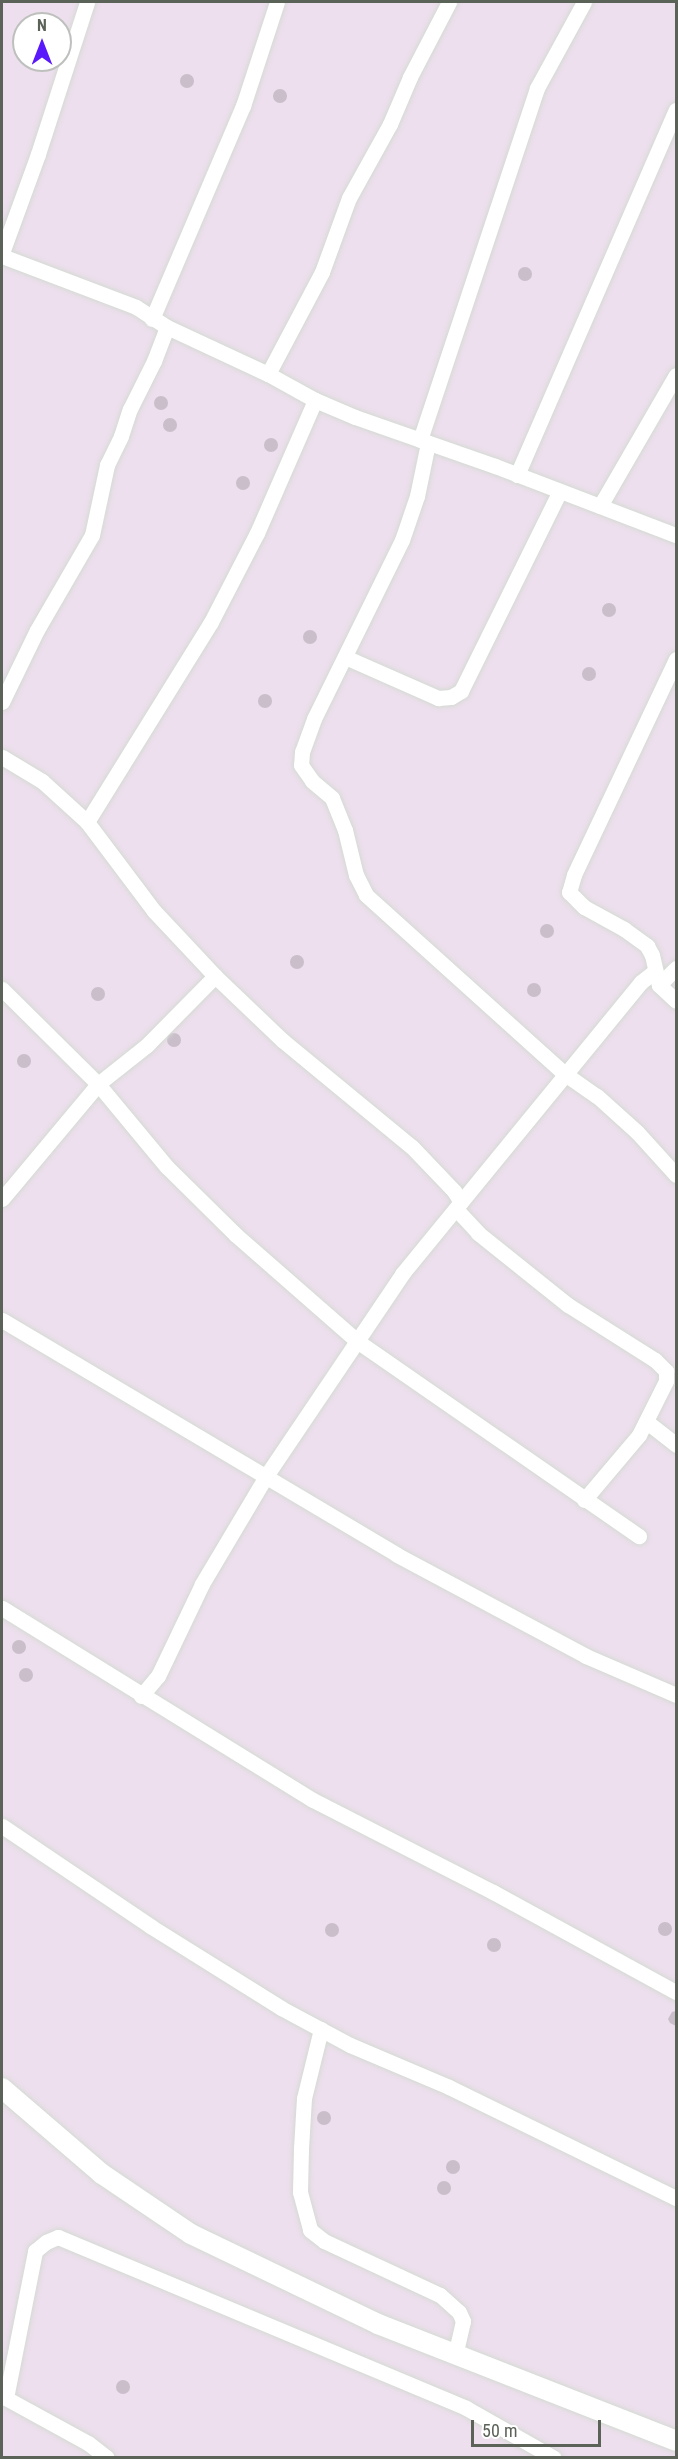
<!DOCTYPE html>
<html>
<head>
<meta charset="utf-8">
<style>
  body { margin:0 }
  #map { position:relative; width:678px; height:2459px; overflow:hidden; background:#eddfed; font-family:"Roboto Condensed",sans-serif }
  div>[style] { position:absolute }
  .building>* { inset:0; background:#c9beca }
  .round { border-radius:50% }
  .roads { filter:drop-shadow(0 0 2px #d4dbd3) drop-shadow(0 0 2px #d4dbd3) }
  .minor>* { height:15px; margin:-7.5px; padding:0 7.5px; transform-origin:7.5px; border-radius:7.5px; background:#fff }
  .tertiary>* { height:20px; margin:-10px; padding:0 10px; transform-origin:10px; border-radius:10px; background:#fff }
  span { translate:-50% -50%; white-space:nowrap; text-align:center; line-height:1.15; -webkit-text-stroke:4.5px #fff; paint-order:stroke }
  .frame { position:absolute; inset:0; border:3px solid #5b6258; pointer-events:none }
  .north { position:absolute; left:12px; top:12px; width:60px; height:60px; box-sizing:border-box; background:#fff; border:2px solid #bdc0bc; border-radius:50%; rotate:0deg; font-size:16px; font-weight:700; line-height:24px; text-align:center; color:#5b6258 }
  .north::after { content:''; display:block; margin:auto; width:21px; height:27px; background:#5a19fa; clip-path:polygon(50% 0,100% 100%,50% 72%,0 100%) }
  .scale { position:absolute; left:471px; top:2420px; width:130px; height:27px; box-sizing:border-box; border:3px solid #5b6258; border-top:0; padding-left:8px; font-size:18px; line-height:21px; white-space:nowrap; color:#5b6258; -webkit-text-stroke:4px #fff; paint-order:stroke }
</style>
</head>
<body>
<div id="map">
  <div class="building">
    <i class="round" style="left:180px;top:74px;width:14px;height:14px"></i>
    <i class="round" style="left:273px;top:89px;width:14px;height:14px"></i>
    <i class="round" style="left:518px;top:267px;width:14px;height:14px"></i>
    <i class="round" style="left:154px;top:396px;width:14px;height:14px"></i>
    <i class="round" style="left:163px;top:418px;width:14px;height:14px"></i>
    <i class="round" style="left:264px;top:438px;width:14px;height:14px"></i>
    <i class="round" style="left:236px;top:476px;width:14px;height:14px"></i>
    <i class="round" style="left:602px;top:603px;width:14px;height:14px"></i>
    <i class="round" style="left:303px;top:630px;width:14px;height:14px"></i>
    <i class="round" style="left:582px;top:667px;width:14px;height:14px"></i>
    <i class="round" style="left:258px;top:694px;width:14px;height:14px"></i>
    <i class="round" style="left:540px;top:924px;width:14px;height:14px"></i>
    <i class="round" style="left:290px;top:955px;width:14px;height:14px"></i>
    <i class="round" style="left:527px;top:983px;width:14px;height:14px"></i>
    <i class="round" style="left:91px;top:987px;width:14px;height:14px"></i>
    <i class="round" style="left:167px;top:1033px;width:14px;height:14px"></i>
    <i class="round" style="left:17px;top:1054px;width:14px;height:14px"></i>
    <i class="round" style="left:12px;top:1640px;width:14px;height:14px"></i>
    <i class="round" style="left:19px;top:1668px;width:14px;height:14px"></i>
    <i class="round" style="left:658px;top:1922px;width:14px;height:14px"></i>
    <i class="round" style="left:325px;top:1923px;width:14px;height:14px"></i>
    <i class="round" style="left:487px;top:1938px;width:14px;height:14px"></i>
    <i style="clip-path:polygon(676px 2011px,676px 2026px,670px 2023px,668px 2019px,672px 2012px)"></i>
    <i class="round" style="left:317px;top:2111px;width:14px;height:14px"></i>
    <i class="round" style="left:446px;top:2160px;width:14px;height:14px"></i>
    <i class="round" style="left:437px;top:2181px;width:14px;height:14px"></i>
    <i class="round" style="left:116px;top:2380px;width:14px;height:14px"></i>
  </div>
  <div class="roads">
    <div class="minor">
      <i style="left:2px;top:253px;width:105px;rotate:-70deg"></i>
      <i style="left:38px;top:154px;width:160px;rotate:-72.1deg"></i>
      <i style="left:2px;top:256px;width:143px;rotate:20.8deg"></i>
      <i style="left:136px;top:307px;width:37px;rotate:33deg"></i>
      <i style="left:167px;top:327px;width:111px;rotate:25deg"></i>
      <i style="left:268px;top:374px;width:54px;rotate:29deg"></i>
      <i style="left:315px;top:400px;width:43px;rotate:23deg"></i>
      <i style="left:355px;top:417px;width:148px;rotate:19.3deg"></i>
      <i style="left:495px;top:466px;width:194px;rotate:20.9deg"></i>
      <i style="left:152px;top:319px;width:232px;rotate:-66.9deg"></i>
      <i style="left:243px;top:106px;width:109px;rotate:-71.9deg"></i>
      <i style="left:268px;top:374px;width:115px;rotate:-62.1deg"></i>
      <i style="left:322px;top:272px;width:79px;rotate:-70deg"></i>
      <i style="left:349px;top:198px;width:85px;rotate:-61deg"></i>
      <i style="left:390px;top:124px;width:51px;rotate:-66.9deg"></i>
      <i style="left:410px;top:77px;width:85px;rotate:-62.5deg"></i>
      <i style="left:420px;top:440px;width:371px;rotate:-71.6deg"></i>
      <i style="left:537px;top:88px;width:98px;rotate:-61.3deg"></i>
      <i style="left:428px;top:443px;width:54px;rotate:101.7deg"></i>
      <i style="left:417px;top:496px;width:46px;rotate:108.8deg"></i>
      <i style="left:402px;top:540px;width:199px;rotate:116.2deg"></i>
      <i style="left:314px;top:719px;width:35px;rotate:110deg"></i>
      <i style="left:302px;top:752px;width:13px;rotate:94deg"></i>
      <i style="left:301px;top:765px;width:19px;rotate:55deg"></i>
      <i style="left:312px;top:781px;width:26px;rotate:40deg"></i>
      <i style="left:332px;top:798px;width:35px;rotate:68deg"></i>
      <i style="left:345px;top:830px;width:46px;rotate:76.3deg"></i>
      <i style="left:356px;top:875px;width:22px;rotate:63deg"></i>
      <i style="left:366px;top:895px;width:268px;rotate:42deg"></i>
      <i style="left:565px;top:1074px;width:39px;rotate:35deg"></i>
      <i style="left:597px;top:1096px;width:54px;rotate:42deg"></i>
      <i style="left:637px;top:1132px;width:58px;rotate:47.8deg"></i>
      <i style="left:517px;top:475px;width:398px;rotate:-66.5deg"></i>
      <i style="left:600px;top:506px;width:151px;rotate:-59.9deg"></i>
      <i style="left:345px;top:657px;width:102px;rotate:23.8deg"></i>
      <i style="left:438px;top:698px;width:13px;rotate:-4deg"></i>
      <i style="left:451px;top:697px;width:12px;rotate:-31deg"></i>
      <i style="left:461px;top:691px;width:223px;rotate:-63.7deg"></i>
      <i style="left:676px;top:659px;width:239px;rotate:115.3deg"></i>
      <i style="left:574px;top:875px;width:18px;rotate:106deg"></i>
      <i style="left:569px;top:892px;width:21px;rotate:45deg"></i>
      <i style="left:584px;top:907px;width:46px;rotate:28.8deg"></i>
      <i style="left:624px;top:929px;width:29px;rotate:36deg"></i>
      <i style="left:647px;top:946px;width:10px;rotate:61deg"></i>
      <i style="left:652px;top:955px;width:31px;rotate:77deg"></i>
      <i style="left:659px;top:985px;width:23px;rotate:43deg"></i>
      <i style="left:2px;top:702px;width:80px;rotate:-64.1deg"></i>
      <i style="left:37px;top:630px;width:110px;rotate:-59.9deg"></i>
      <i style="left:92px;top:535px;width:72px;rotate:-77.9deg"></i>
      <i style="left:107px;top:465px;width:32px;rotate:-64deg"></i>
      <i style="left:121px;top:436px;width:28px;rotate:-72deg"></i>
      <i style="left:130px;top:409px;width:54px;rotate:-63.4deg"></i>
      <i style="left:154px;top:361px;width:36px;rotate:-69deg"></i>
      <i style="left:2px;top:757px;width:47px;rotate:31deg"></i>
      <i style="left:42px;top:781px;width:61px;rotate:42.3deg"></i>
      <i style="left:87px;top:822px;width:111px;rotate:53deg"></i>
      <i style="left:154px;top:911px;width:89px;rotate:46.8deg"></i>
      <i style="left:215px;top:976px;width:93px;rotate:43.7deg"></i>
      <i style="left:282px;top:1040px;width:168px;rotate:39.5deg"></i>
      <i style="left:412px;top:1147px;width:61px;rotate:46.3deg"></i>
      <i style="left:454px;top:1191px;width:13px;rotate:58deg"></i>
      <i style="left:87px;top:822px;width:235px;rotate:-58.2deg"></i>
      <i style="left:211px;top:622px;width:100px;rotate:-62.7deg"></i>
      <i style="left:257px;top:533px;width:145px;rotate:-66.4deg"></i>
      <i style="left:659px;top:985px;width:24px;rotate:-45deg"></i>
      <i style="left:2px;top:989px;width:135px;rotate:44.7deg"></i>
      <i style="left:98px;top:1084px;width:108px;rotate:50.3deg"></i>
      <i style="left:167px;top:1167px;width:97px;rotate:44.6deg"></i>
      <i style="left:236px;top:1235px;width:161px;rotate:41.2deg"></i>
      <i style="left:357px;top:1341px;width:343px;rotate:34.7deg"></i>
      <i style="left:2px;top:1199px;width:150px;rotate:-50.1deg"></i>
      <i style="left:98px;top:1084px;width:63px;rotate:-38.5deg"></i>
      <i style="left:147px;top:1045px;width:97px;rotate:-45.4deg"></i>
      <i style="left:456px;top:1209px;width:33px;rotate:47deg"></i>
      <i style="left:478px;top:1233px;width:115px;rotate:38.7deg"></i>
      <i style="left:568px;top:1305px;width:103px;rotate:32.3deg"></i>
      <i style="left:655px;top:1360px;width:16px;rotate:45deg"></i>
      <i style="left:666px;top:1371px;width:10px;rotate:90deg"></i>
      <i style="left:666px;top:1381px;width:60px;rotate:116.6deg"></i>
      <i style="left:639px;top:1435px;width:85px;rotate:130.2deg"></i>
      <i style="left:2px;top:1320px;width:460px;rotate:30.7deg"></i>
      <i style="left:397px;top:1555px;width:214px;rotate:28.1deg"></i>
      <i style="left:586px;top:1656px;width:98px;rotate:23.4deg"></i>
      <i style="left:647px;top:1422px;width:37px;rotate:38deg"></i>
      <i style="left:2px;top:1608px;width:365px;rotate:31.7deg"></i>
      <i style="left:313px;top:1800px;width:202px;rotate:27.1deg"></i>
      <i style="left:493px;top:1892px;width:209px;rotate:28.7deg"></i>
      <i style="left:141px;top:1696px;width:26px;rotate:-50deg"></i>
      <i style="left:158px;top:1676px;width:102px;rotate:-64.4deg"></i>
      <i style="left:202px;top:1584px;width:126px;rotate:-59.3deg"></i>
      <i style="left:266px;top:1476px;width:244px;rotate:-56deg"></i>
      <i style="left:402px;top:1274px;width:377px;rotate:-50.7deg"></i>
      <i style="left:641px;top:982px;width:18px;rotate:-38deg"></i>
      <i style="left:2px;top:1826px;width:179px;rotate:34deg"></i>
      <i style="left:150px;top:1926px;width:155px;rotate:32deg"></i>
      <i style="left:281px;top:2008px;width:78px;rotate:28.2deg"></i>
      <i style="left:350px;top:2045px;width:108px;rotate:23deg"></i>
      <i style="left:449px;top:2087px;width:253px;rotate:26.1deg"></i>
      <i style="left:321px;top:2029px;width:71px;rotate:103.8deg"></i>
      <i style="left:304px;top:2098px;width:50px;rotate:93.4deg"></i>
      <i style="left:301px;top:2148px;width:44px;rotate:91.3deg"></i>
      <i style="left:300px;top:2192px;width:39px;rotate:75deg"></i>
      <i style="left:310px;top:2230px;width:18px;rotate:38deg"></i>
      <i style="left:324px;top:2241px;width:128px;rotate:25deg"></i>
      <i style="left:440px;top:2295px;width:25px;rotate:42deg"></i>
      <i style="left:459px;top:2312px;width:10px;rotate:66deg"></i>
      <i style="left:463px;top:2321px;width:35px;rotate:103deg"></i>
      <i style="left:2px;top:2396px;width:98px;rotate:28.7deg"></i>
      <i style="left:88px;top:2443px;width:24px;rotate:38deg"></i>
      <i style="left:6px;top:2398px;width:150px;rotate:-78.8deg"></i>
      <i style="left:35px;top:2251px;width:14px;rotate:-39deg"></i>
      <i style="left:46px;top:2242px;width:13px;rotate:-23deg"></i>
      <i style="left:58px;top:2237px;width:442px;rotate:22.7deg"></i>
      <i style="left:466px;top:2408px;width:101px;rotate:29.6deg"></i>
    </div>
    <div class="tertiary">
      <i style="left:2px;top:2088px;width:132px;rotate:40.7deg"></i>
      <i style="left:102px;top:2174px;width:107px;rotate:34deg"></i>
      <i style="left:191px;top:2234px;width:208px;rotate:25.7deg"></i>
      <i style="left:378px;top:2324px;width:320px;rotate:21.4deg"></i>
    </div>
  </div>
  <div class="frame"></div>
  <div class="north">N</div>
  <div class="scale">50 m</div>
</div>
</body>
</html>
